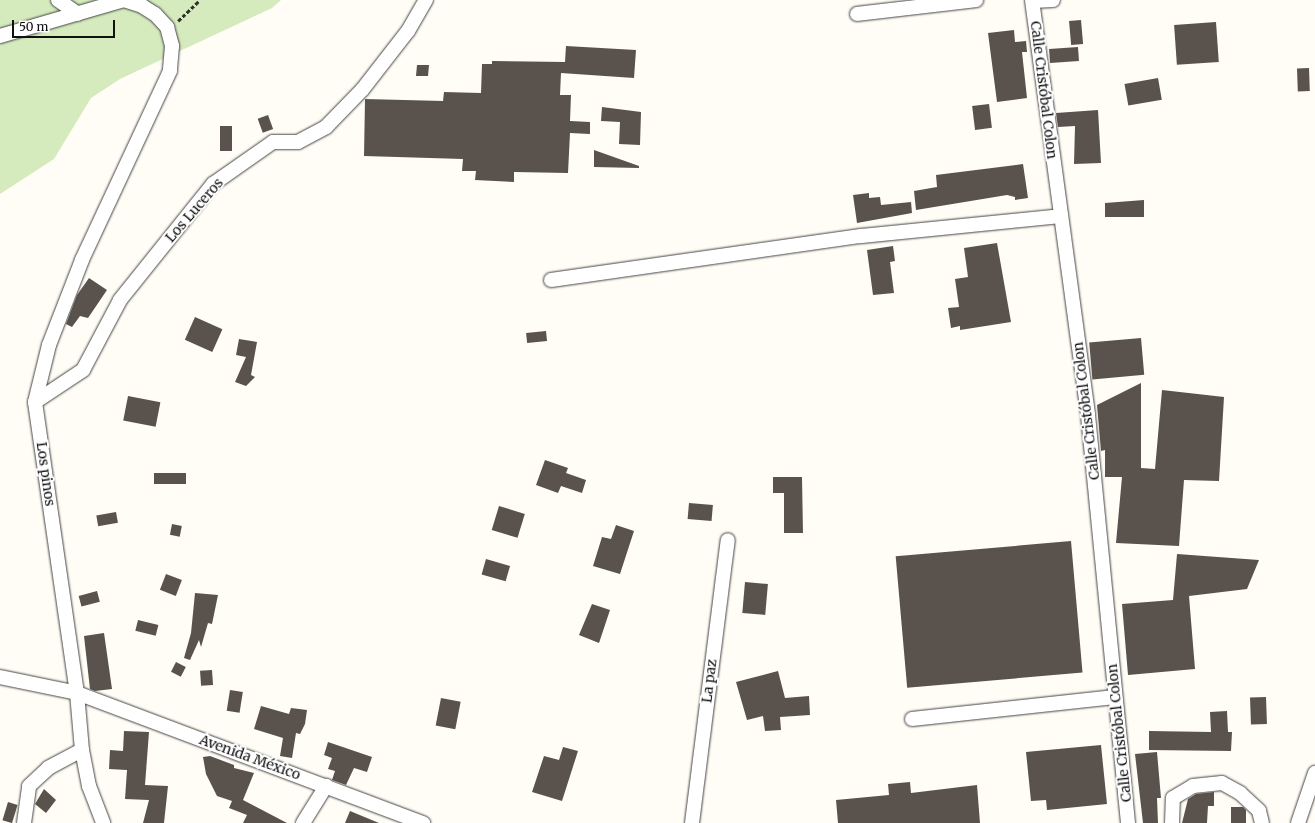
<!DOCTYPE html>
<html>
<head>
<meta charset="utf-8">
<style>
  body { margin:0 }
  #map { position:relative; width:1315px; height:823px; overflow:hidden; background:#fffdf5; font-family:Merriweather,serif }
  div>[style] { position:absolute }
  .green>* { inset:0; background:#d5ebbd }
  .building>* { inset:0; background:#5a524d; transform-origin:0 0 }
  .path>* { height:2.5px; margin-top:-1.25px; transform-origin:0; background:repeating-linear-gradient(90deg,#333 0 4px,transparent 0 6px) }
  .roads { filter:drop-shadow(0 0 1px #444) drop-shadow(0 0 1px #444) }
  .minor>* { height:14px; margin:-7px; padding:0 7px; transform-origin:7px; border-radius:7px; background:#fff }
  span { translate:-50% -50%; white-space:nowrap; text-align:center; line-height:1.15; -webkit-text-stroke:4px #fff; paint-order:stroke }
  .street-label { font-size:14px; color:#111 }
  .scale { position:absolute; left:12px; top:20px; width:103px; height:18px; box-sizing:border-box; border:2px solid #111; border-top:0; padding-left:5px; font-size:12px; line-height:14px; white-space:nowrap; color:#111; -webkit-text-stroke:3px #fff; paint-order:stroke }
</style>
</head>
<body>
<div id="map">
  <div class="green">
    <i style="clip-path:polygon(0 0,281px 0,272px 8px,120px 79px,91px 98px,54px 159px,0 194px)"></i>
  </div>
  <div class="building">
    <i style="left:1081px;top:20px;width:24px;height:12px;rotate:85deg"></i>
    <i style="left:1216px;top:22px;width:40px;height:42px;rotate:86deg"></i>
    <i style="clip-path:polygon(1014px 30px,1015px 42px,1026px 41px,1027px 52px,1022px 52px,1027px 98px,997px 102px,988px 33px)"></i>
    <i style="clip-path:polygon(566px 46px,636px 50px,634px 78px,561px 73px,560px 95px,571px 95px,570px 121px,590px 122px,590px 134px,570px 133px,568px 173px,514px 172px,514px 182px,475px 180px,476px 171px,462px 171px,463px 159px,364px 156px,365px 99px,443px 101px,444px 92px,481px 93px,482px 64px,492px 64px,492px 61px,565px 62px)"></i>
    <i style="left:1078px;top:47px;width:14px;height:29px;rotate:86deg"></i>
    <i style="clip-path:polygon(417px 65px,429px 65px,428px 76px,416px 76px)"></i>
    <i style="left:1309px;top:68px;width:23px;height:12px;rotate:88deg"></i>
    <i style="left:1158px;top:78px;width:22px;height:34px;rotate:80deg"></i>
    <i style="left:989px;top:104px;width:24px;height:17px;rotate:83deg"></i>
    <i style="clip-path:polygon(602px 107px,641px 112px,640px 145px,619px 144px,620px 122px,601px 121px)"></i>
    <i style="clip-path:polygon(1098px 110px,1101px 163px,1074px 164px,1075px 126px,1058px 127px,1056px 113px)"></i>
    <i style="left:268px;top:115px;width:15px;height:11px;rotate:70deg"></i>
    <i style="left:220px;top:126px;width:12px;height:25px"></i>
    <i style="clip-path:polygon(594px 150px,639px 166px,639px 168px,594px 167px)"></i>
    <i style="clip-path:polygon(1023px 164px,1028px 198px,1015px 200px,1015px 197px,1007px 195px,916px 210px,914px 191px,937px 187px,936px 175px)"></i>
    <i style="clip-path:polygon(869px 193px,869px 198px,880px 197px,881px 205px,911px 202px,912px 213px,857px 223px,853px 195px)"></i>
    <i style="clip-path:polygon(1144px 200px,1144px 217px,1105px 217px,1105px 203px)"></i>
    <i style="clip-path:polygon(997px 243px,1011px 322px,960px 330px,960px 326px,951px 328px,948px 308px,959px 307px,955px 279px,968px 277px,964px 248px)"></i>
    <i style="clip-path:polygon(893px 246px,895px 261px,890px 262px,894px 293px,873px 295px,867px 250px)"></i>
    <i style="clip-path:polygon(89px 278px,107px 290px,88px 318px,80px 316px,72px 327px,66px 324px,77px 295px)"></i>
    <i style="left:195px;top:317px;width:30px;height:25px;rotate:24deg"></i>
    <i style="left:546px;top:331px;width:10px;height:20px;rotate:84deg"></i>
    <i style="left:1141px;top:338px;width:37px;height:52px;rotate:85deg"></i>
    <i style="clip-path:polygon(239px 339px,257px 342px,251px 375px,255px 377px,246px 386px,235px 382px,246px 357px,236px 355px)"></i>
    <i style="clip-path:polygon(1141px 383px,1141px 468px,1155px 469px,1162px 390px,1224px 397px,1219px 481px,1184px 480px,1179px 546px,1116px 543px,1122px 477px,1105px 477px,1105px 450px,1101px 451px,1097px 405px)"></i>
    <i style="left:128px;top:396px;width:33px;height:25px;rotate:11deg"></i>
    <i style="clip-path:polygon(545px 460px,568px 468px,566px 473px,586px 480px,582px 493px,561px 486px,558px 493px,536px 485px)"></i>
    <i style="left:186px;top:473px;width:11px;height:32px;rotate:90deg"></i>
    <i style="clip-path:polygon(773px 477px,802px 477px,803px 533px,784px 533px,784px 493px,773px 493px)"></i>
    <i style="left:689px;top:503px;width:24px;height:16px;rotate:5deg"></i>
    <i style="left:499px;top:506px;width:27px;height:25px;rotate:17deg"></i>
    <i style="left:116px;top:512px;width:11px;height:20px;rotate:80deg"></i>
    <i style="left:172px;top:524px;width:10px;height:11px;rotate:11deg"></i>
    <i style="clip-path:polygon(616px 525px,634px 531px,620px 574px,593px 566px,602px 537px,611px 539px)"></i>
    <i style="left:1071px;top:541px;width:132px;height:176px;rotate:85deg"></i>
    <i style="clip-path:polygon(1177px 554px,1259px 560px,1247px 589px,1189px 596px,1195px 669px,1128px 675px,1122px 604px,1173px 600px)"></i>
    <i style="left:486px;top:559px;width:25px;height:16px;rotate:16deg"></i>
    <i style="left:166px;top:574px;width:17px;height:17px;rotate:21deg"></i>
    <i style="left:745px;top:582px;width:23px;height:31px;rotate:5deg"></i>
    <i style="left:97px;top:591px;width:11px;height:19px;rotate:75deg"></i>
    <i style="clip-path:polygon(195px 593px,218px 595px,212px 624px,208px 623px,201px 647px,199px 640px,190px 660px,184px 658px,191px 633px)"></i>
    <i style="clip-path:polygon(592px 604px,610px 610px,599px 643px,579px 635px)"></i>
    <i style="left:138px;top:620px;width:21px;height:11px;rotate:14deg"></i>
    <i style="clip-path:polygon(104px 633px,112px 689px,95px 691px,90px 689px,84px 636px)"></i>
    <i style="left:176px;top:662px;width:11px;height:11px;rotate:27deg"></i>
    <i style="left:212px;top:670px;width:15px;height:12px;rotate:86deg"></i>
    <i style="clip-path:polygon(778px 671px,785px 698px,809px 696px,810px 715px,780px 717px,781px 730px,765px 731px,763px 716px,747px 720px,736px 682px)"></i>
    <i style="left:230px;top:690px;width:13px;height:21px;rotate:9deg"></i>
    <i style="left:1266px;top:697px;width:27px;height:16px;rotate:88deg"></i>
    <i style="left:441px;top:698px;width:20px;height:28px;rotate:11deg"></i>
    <i style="clip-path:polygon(261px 706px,289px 714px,291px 708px,307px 710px,305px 724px,300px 734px,296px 733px,292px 758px,280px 756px,283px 738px,254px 729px)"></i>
    <i style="clip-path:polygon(1227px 711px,1228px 732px,1232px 732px,1231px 751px,1149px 750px,1149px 731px,1211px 732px,1210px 712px)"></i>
    <i style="clip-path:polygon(124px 731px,149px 732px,145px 785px,168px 786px,164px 823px,143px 823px,149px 800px,125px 799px,127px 770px,109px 769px,110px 750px,123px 751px)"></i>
    <i style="clip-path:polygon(328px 742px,372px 757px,367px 772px,354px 768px,346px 785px,332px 780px,335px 771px,328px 769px,332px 758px,324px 755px)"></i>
    <i style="clip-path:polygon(1101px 745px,1107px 804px,1047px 810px,1046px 800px,1031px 801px,1026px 752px)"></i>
    <i style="clip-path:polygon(563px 747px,578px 751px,562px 801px,532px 792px,544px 756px,559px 760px)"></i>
    <i style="clip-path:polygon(1157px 752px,1161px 798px,1157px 798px,1158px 823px,1143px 823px,1135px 754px)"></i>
    <i style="clip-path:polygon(210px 756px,234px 765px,234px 768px,254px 773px,243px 800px,287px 823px,243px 823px,247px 815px,229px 808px,232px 801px,217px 796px,206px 774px,203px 757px)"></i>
    <i style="clip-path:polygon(910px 782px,911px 793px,977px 785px,980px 823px,838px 823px,836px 800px,889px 795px,888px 784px)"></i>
    <i style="clip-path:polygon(44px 789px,56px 800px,46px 813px,35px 804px)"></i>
    <i style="clip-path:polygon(1214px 792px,1214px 806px,1208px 806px,1207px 823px,1182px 823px,1188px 799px,1196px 794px)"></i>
    <i style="left:8px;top:802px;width:10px;height:19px;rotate:17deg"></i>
    <i style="clip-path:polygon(1231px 807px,1243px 807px,1246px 810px,1246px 823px,1231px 823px)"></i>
    <i style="clip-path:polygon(350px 811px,379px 823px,345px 823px)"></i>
  </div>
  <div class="path">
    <i style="left:178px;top:21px;width:30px;rotate:-44deg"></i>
  </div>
  <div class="roads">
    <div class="minor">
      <i style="left:58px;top:0;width:24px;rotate:35deg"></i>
      <i style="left:1032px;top:0;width:419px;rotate:82.3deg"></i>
      <i style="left:1088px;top:415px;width:410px;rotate:84.4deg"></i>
      <i style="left:1033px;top:1px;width:20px;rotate:-3deg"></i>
      <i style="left:857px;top:14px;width:120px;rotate:-6.7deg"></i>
      <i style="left:0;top:36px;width:129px;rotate:-16.2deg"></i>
      <i style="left:124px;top:0;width:19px;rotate:18deg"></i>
      <i style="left:142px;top:6px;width:15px;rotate:32deg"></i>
      <i style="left:155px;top:14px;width:18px;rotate:47deg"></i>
      <i style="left:167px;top:27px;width:20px;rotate:75deg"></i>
      <i style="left:172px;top:46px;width:25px;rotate:95deg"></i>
      <i style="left:170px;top:71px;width:208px;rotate:115deg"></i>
      <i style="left:82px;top:260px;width:91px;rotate:111.2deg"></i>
      <i style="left:49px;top:345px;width:59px;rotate:103.8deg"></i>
      <i style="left:35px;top:402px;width:294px;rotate:81.8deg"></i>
      <i style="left:77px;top:693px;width:57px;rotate:85deg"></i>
      <i style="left:82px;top:750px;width:37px;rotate:79deg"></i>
      <i style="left:89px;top:786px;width:40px;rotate:69deg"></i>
      <i style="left:551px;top:280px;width:313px;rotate:-8.1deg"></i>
      <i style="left:861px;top:236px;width:201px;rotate:-5.7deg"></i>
      <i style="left:35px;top:402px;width:58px;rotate:-33.7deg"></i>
      <i style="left:83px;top:370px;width:79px;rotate:-62.1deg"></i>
      <i style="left:120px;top:300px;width:149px;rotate:-51.3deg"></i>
      <i style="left:213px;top:184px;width:73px;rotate:-35deg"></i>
      <i style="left:273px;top:142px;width:25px"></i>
      <i style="left:298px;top:142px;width:32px;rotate:-28deg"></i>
      <i style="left:326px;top:127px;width:52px;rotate:-45.8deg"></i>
      <i style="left:362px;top:90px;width:75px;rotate:-52.1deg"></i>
      <i style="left:408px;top:31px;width:36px;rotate:-60deg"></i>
      <i style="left:0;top:677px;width:79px;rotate:11.7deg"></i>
      <i style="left:77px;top:693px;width:370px;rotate:20.6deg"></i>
      <i style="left:912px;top:719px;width:204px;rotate:-6.2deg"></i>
      <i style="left:24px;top:823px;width:37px;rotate:-82deg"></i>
      <i style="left:29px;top:786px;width:26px;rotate:-43deg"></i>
      <i style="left:48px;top:768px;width:38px;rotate:-28deg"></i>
      <i style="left:303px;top:823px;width:44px;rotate:-58.1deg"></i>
      <i style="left:692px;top:823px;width:285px;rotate:-82.8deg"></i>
      <i style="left:1172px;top:823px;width:25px;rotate:-88deg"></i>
      <i style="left:1173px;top:798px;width:23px;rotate:-31deg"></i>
      <i style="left:1193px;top:786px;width:29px;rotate:-6deg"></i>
      <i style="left:1222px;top:783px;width:21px;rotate:29deg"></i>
      <i style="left:1240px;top:793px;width:26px;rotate:43deg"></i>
      <i style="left:1259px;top:811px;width:12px;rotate:76deg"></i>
      <i style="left:1298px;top:823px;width:53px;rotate:-71.2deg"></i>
    </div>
  </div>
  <div class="street-label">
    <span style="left:1044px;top:90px;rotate:83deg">Calle Cristóbal Colon</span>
    <span style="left:194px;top:210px;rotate:-49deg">Los Luceros</span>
    <span style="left:1086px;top:411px;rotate:-97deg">Calle Cristóbal Colon</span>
    <span style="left:46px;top:474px;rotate:82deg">Los pinos</span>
    <span style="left:709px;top:681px;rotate:-83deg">La paz</span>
    <span style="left:1119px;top:733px;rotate:-96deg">Calle Cristóbal Colon</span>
    <span style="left:250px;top:757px;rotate:20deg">Avenida México</span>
  </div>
  <div class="scale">50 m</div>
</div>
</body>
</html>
